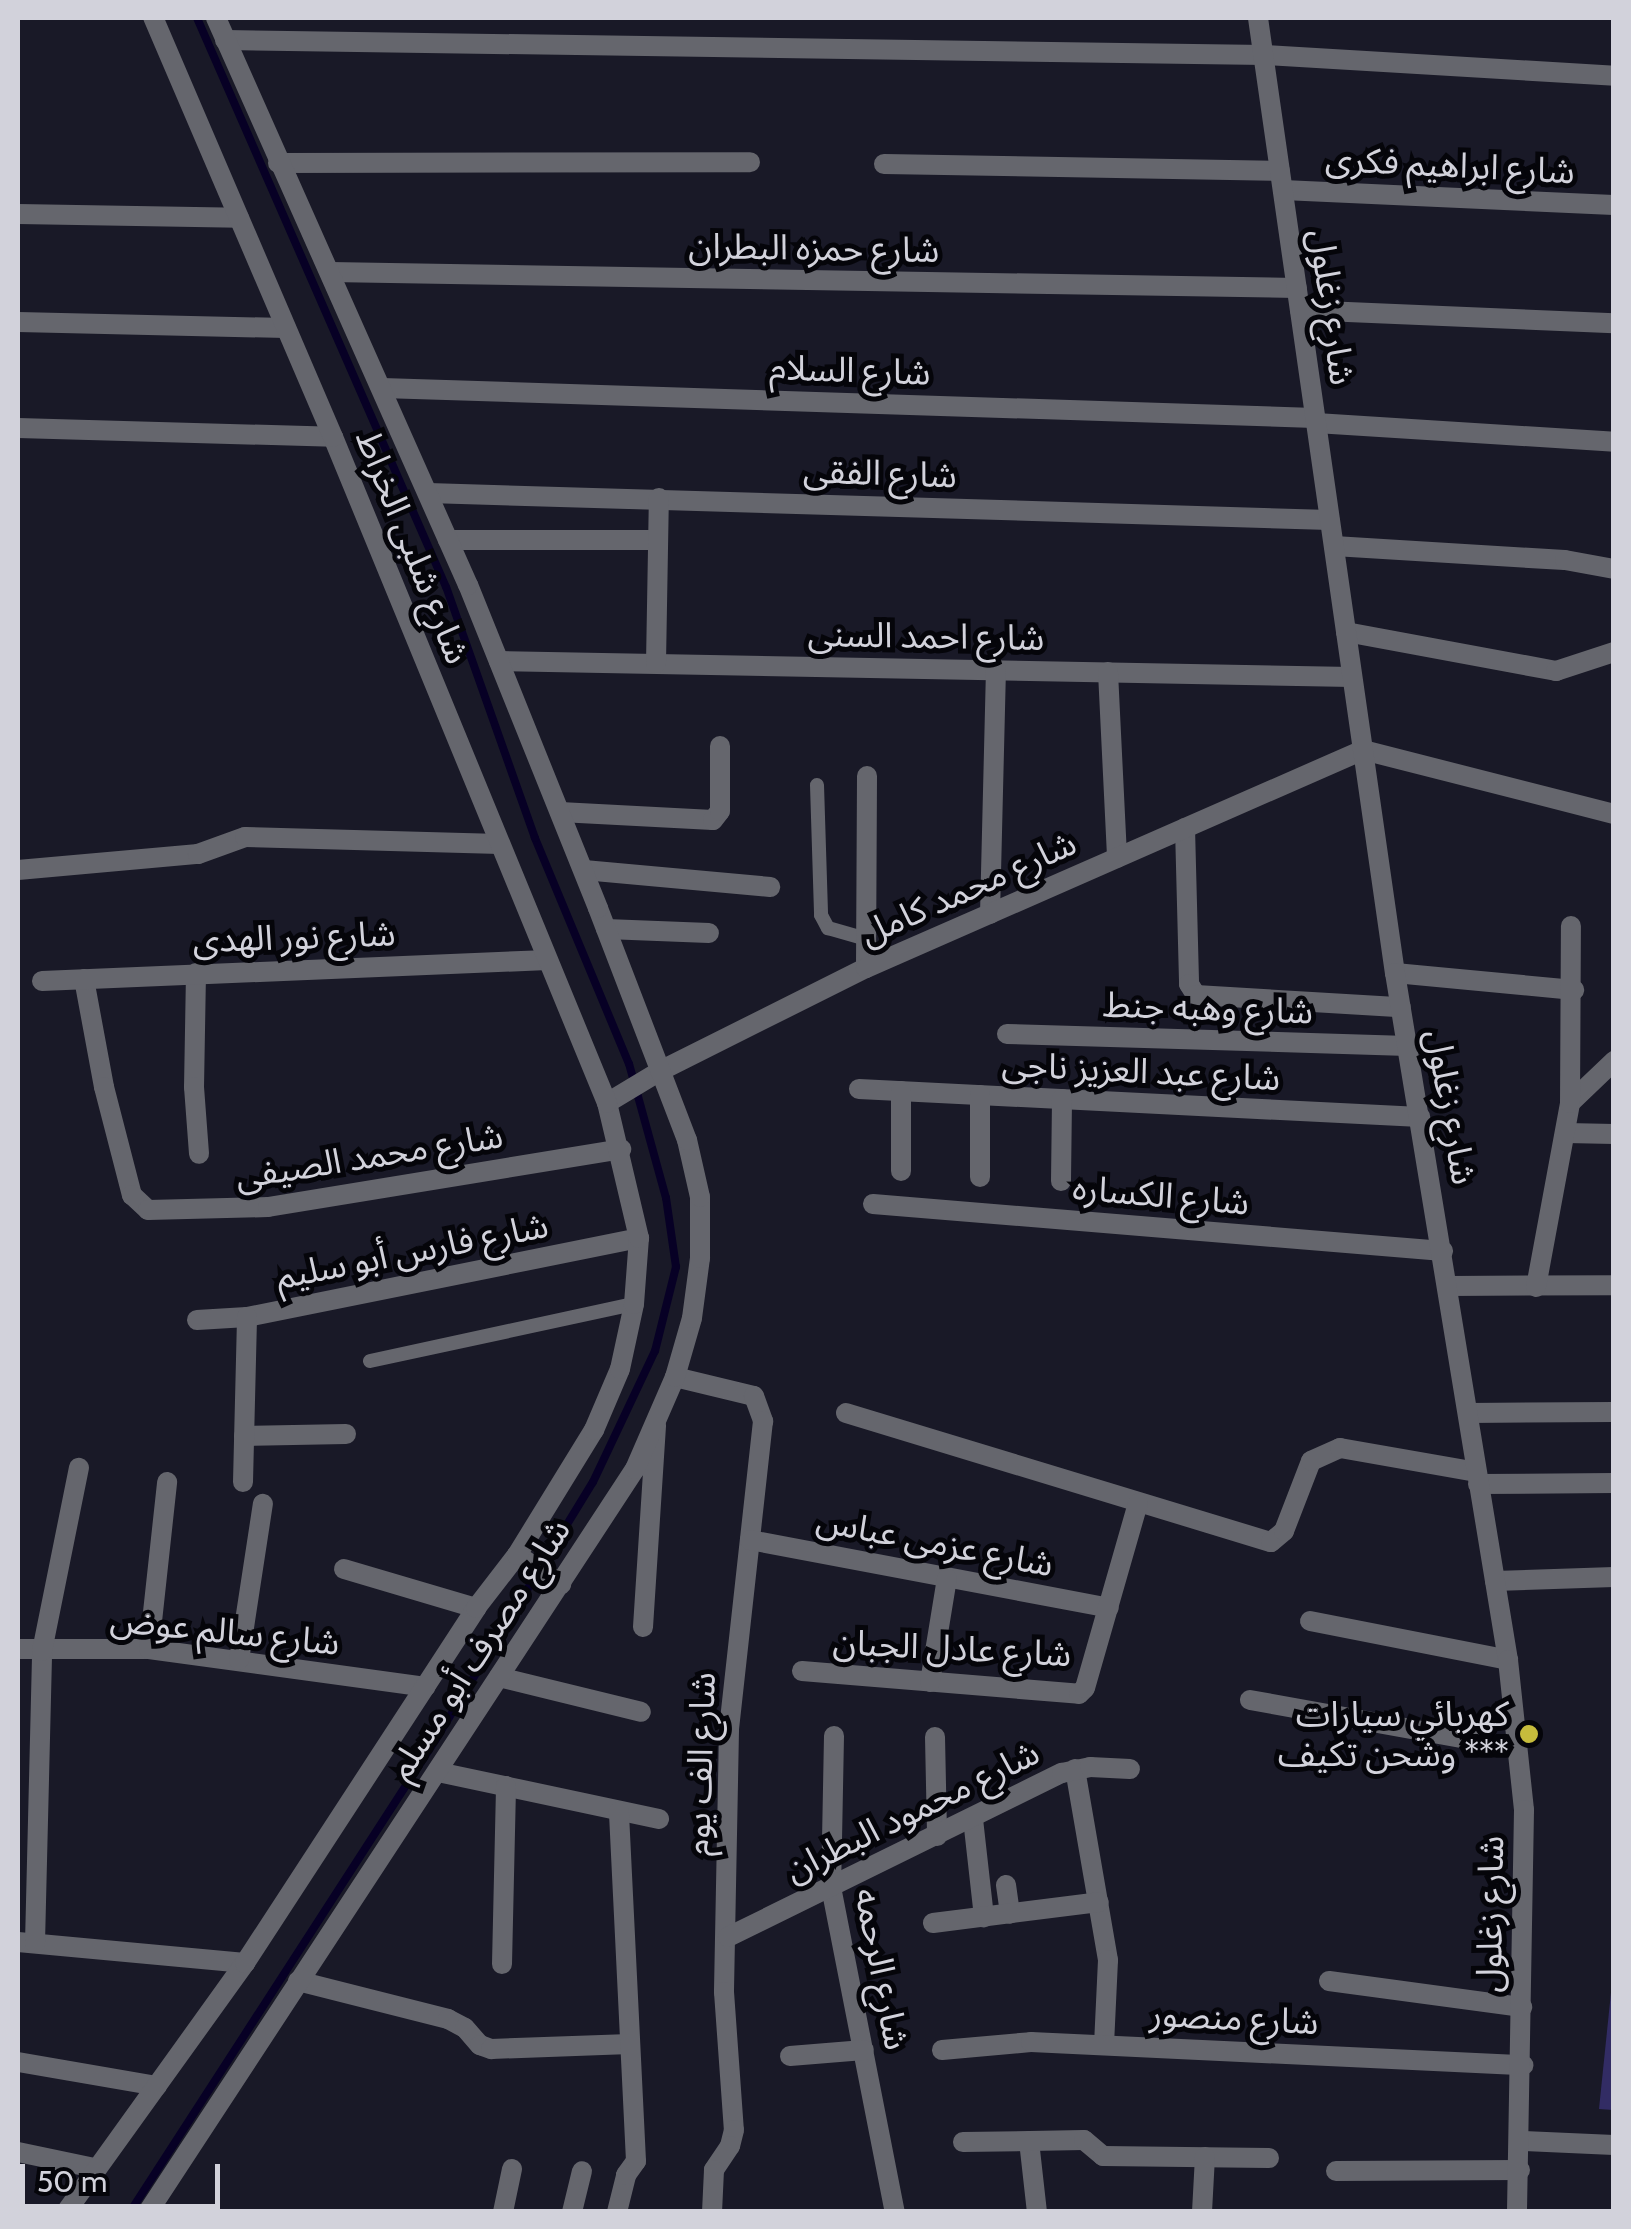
<!DOCTYPE html>
<html>
<head>
<meta charset="utf-8">
<style>
  body { margin:0 }
  #map { position:relative; width:1631px; height:2229px; overflow:hidden; background:#191927; font-family:Cabin,"Noto Sans Arabic",sans-serif }
  div>[style] { position:absolute }
  .green>* { inset:0; background:#322c64 }
  .stream>* { height:8px; margin:-4px; padding:0 4px; transform-origin:4px; border-radius:4px; background:#070025 }
  .service>* { height:14px; margin:-7px; padding:0 7px; transform-origin:7px; border-radius:7px; background:#65666d }
  .minor>* { height:20px; margin:-10px; padding:0 10px; transform-origin:10px; border-radius:10px; background:#65666d }
  .tertiary>* { height:20px; margin:-10px; padding:0 10px; transform-origin:10px; border-radius:10px; background:#65666d }
  .dots>* { width:28px; height:28px; translate:-50% -50%; box-sizing:border-box; border:5px solid #05050a; border-radius:50% }
  span { translate:-50% -50%; white-space:nowrap; text-align:center; line-height:1.15; -webkit-text-stroke:10px #05050a; paint-order:stroke }
  .street-label { font-size:35px; color:#d2d2db }
  .poi-label { font-size:35px; color:#d2d2db }
  .right { translate:-100% -50%; text-align:right }
  .frame { position:absolute; inset:0; border:20px solid #d2d2db; pointer-events:none }
  .scale { position:absolute; left:20px; top:2164px; width:200px; height:45px; box-sizing:border-box; border:5px solid #d2d2db; border-top:0; padding-left:12px; font-size:30px; line-height:35px; white-space:nowrap; color:#d2d2db; -webkit-text-stroke:8px #05050a; paint-order:stroke }
</style>
</head>
<body>
<div id="map">
  <div class="green">
    <i style="clip-path:polygon(1613px 1973px,1613px 2110px,1599px 2109px)"></i>
  </div>
  <div class="stream">
    <i style="left:130px;top:2212px;width:563px;rotate:-57.1deg"></i>
    <i style="left:436px;top:1739px;width:301px;rotate:-58.6deg"></i>
    <i style="left:593px;top:1482px;width:145px;rotate:-64.7deg"></i>
    <i style="left:655px;top:1351px;width:87px;rotate:-76deg"></i>
    <i style="left:676px;top:1267px;width:70px;rotate:-98.2deg"></i>
    <i style="left:666px;top:1198px;width:139px;rotate:-105.4deg"></i>
    <i style="left:629px;top:1064px;width:245px;rotate:-112.6deg"></i>
    <i style="left:535px;top:838px;width:266px;rotate:-109.5deg"></i>
    <i style="left:446px;top:587px;width:621px;rotate:-113.63deg"></i>
  </div>
  <div class="service">
    <i style="left:817px;top:785px;width:130px;rotate:88.2deg"></i>
    <i style="left:821px;top:915px;width:15px;rotate:62deg"></i>
    <i style="left:828px;top:928px;width:40px;rotate:16deg"></i>
    <i style="left:370px;top:1361px;width:270px;rotate:-12.2deg"></i>
  </div>
  <div class="minor">
    <i style="left:225px;top:40px;width:1040px;rotate:0.83deg"></i>
    <i style="left:1265px;top:55px;width:350px;rotate:3.4deg"></i>
    <i style="left:278px;top:163px;width:472px;rotate:-0.1deg"></i>
    <i style="left:884px;top:164px;width:396px;rotate:1deg"></i>
    <i style="left:1283px;top:190px;width:331px;rotate:2.6deg"></i>
    <i style="left:18px;top:214px;width:221px;rotate:1deg"></i>
    <i style="left:330px;top:272px;width:967px;rotate:0.95deg"></i>
    <i style="left:1300px;top:310px;width:314px;rotate:2.4deg"></i>
    <i style="left:18px;top:322px;width:268px;rotate:1.3deg"></i>
    <i style="left:382px;top:388px;width:933px;rotate:1.84deg"></i>
    <i style="left:1316px;top:423px;width:299px;rotate:3.6deg"></i>
    <i style="left:18px;top:428px;width:315px;rotate:1.6deg"></i>
    <i style="left:428px;top:493px;width:902px;rotate:1.71deg"></i>
    <i style="left:448px;top:540px;width:210px"></i>
    <i style="left:1334px;top:546px;width:231px;rotate:3.5deg"></i>
    <i style="left:1565px;top:560px;width:50px;rotate:10.4deg"></i>
    <i style="left:1346px;top:632px;width:214px;rotate:10.5deg"></i>
    <i style="left:1556px;top:671px;width:61px;rotate:-18.1deg"></i>
    <i style="left:499px;top:661px;width:853px;rotate:1.07deg"></i>
    <i style="left:656px;top:663px;width:165px;rotate:-89deg"></i>
    <i style="left:1108px;top:672px;width:186px;rotate:87.2deg"></i>
    <i style="left:560px;top:812px;width:153px;rotate:3deg"></i>
    <i style="left:713px;top:820px;width:11px;rotate:-52deg"></i>
    <i style="left:720px;top:811px;width:65px;rotate:-90deg"></i>
    <i style="left:1185px;top:828px;width:156px;rotate:88.5deg"></i>
    <i style="left:1189px;top:984px;width:13px;rotate:58deg"></i>
    <i style="left:1196px;top:995px;width:205px;rotate:3.4deg"></i>
    <i style="left:18px;top:870px;width:181px;rotate:-5.1deg"></i>
    <i style="left:198px;top:854px;width:50px;rotate:-19.9deg"></i>
    <i style="left:245px;top:837px;width:255px;rotate:1.6deg"></i>
    <i style="left:584px;top:870px;width:187px;rotate:5.2deg"></i>
    <i style="left:990px;top:914px;width:245px;rotate:-88.6deg"></i>
    <i style="left:606px;top:929px;width:103px;rotate:2.2deg"></i>
    <i style="left:866px;top:968px;width:192px;rotate:-89.7deg"></i>
    <i style="left:196px;top:973px;width:114px;rotate:91deg"></i>
    <i style="left:194px;top:1087px;width:67px;rotate:85.7deg"></i>
    <i style="left:1395px;top:973px;width:180px;rotate:5.4deg"></i>
    <i style="left:84px;top:979px;width:110px;rotate:79.5deg"></i>
    <i style="left:104px;top:1087px;width:112px;rotate:75.5deg"></i>
    <i style="left:132px;top:1195px;width:22px;rotate:43deg"></i>
    <i style="left:148px;top:1210px;width:120px;rotate:-1.4deg"></i>
    <i style="left:268px;top:1207px;width:358px;rotate:-9.3deg"></i>
    <i style="left:42px;top:981px;width:506px;rotate:-2.38deg"></i>
    <i style="left:1007px;top:1034px;width:401px;rotate:1.7deg"></i>
    <i style="left:859px;top:1089px;width:562px;rotate:2.86deg"></i>
    <i style="left:901px;top:1091px;width:80px;rotate:90deg"></i>
    <i style="left:980px;top:1095px;width:82px;rotate:90deg"></i>
    <i style="left:607px;top:1103px;width:62px;rotate:-31.1deg"></i>
    <i style="left:660px;top:1071px;width:230px;rotate:-26.6deg"></i>
    <i style="left:866px;top:968px;width:543px;rotate:-23.68deg"></i>
    <i style="left:1363px;top:750px;width:259px;rotate:14.3deg"></i>
    <i style="left:1570px;top:1103px;width:61px;rotate:-43.7deg"></i>
    <i style="left:1566px;top:1133px;width:48px;rotate:1.2deg"></i>
    <i style="left:1061px;top:1181px;width:82px;rotate:-89.3deg"></i>
    <i style="left:873px;top:1204px;width:572px;rotate:4.71deg"></i>
    <i style="left:1449px;top:1286px;width:165px;rotate:-0.3deg"></i>
    <i style="left:1536px;top:1287px;width:187px;rotate:-79.5deg"></i>
    <i style="left:1570px;top:1103px;width:177px;rotate:-89.7deg"></i>
    <i style="left:197px;top:1320px;width:50px;rotate:-3.4deg"></i>
    <i style="left:247px;top:1317px;width:400px;rotate:-11.4deg"></i>
    <i style="left:675px;top:1377px;width:81px;rotate:13.5deg"></i>
    <i style="left:754px;top:1396px;width:27px;rotate:70deg"></i>
    <i style="left:763px;top:1421px;width:311px;rotate:96.3deg"></i>
    <i style="left:729px;top:1730px;width:262px;rotate:91.1deg"></i>
    <i style="left:724px;top:1992px;width:138px;rotate:85.9deg"></i>
    <i style="left:734px;top:2130px;width:16px;rotate:104deg"></i>
    <i style="left:730px;top:2146px;width:29px;rotate:124deg"></i>
    <i style="left:714px;top:2170px;width:42px;rotate:92.7deg"></i>
    <i style="left:846px;top:1413px;width:444px;rotate:16.9deg"></i>
    <i style="left:1271px;top:1542px;width:17px;rotate:-40deg"></i>
    <i style="left:1284px;top:1531px;width:75px;rotate:-68.9deg"></i>
    <i style="left:1311px;top:1461px;width:32px;rotate:-24deg"></i>
    <i style="left:1340px;top:1448px;width:138px;rotate:10deg"></i>
    <i style="left:1468px;top:1413px;width:146px;rotate:-0.4deg"></i>
    <i style="left:244px;top:1436px;width:102px;rotate:-1.1deg"></i>
    <i style="left:243px;top:1482px;width:165px;rotate:-88.6deg"></i>
    <i style="left:1478px;top:1484px;width:136px;rotate:-0.4deg"></i>
    <i style="left:750px;top:1540px;width:365px;rotate:10.7deg"></i>
    <i style="left:344px;top:1569px;width:138px;rotate:16.5deg"></i>
    <i style="left:1495px;top:1581px;width:119px;rotate:-1.9deg"></i>
    <i style="left:1310px;top:1621px;width:202px;rotate:11.1deg"></i>
    <i style="left:643px;top:1627px;width:202px;rotate:-86.3deg"></i>
    <i style="left:18px;top:1649px;width:131px"></i>
    <i style="left:149px;top:1649px;width:279px;rotate:7.8deg"></i>
    <i style="left:149px;top:1649px;width:168px;rotate:-83.8deg"></i>
    <i style="left:239px;top:1660px;width:158px;rotate:-81.3deg"></i>
    <i style="left:802px;top:1671px;width:278px;rotate:4.7deg"></i>
    <i style="left:1079px;top:1694px;width:8px;rotate:-45deg"></i>
    <i style="left:1085px;top:1688px;width:192px;rotate:-74deg"></i>
    <i style="left:499px;top:1677px;width:146px;rotate:13.8deg"></i>
    <i style="left:930px;top:1682px;width:105px;rotate:-80.7deg"></i>
    <i style="left:1250px;top:1700px;width:271px;rotate:10.2deg"></i>
    <i style="left:834px;top:1736px;width:151px;rotate:91.1deg"></i>
    <i style="left:831px;top:1887px;width:331px;rotate:78.9deg"></i>
    <i style="left:935px;top:1737px;width:99px;rotate:88.8deg"></i>
    <i style="left:1075px;top:1769px;width:194px;rotate:80.2deg"></i>
    <i style="left:1108px;top:1960px;width:85px;rotate:92.7deg"></i>
    <i style="left:438px;top:1772px;width:226px;rotate:12deg"></i>
    <i style="left:973px;top:1819px;width:99px;rotate:83.6deg"></i>
    <i style="left:1006px;top:1885px;width:29px;rotate:82deg"></i>
    <i style="left:933px;top:1923px;width:167px;rotate:-7.2deg"></i>
    <i style="left:728px;top:1937px;width:372px;rotate:-26.2deg"></i>
    <i style="left:1062px;top:1773px;width:29px;rotate:-12deg"></i>
    <i style="left:1090px;top:1767px;width:40px;rotate:2.9deg"></i>
    <i style="left:18px;top:1942px;width:228px;rotate:5.3deg"></i>
    <i style="left:35px;top:1943px;width:292px;rotate:-88.6deg"></i>
    <i style="left:42px;top:1651px;width:187px;rotate:-78.6deg"></i>
    <i style="left:502px;top:1964px;width:178px;rotate:-88.7deg"></i>
    <i style="left:298px;top:1981px;width:155px;rotate:14.2deg"></i>
    <i style="left:448px;top:2019px;width:19px;rotate:28deg"></i>
    <i style="left:465px;top:2028px;width:23px;rotate:49deg"></i>
    <i style="left:480px;top:2045px;width:12px;rotate:20deg"></i>
    <i style="left:491px;top:2049px;width:139px;rotate:-2.1deg"></i>
    <i style="left:1329px;top:1981px;width:195px;rotate:7.7deg"></i>
    <i style="left:942px;top:2050px;width:89px;rotate:-5.1deg"></i>
    <i style="left:1031px;top:2042px;width:493px;rotate:2.7deg"></i>
    <i style="left:790px;top:2056px;width:74px;rotate:-4.6deg"></i>
    <i style="left:18px;top:2062px;width:141px;rotate:9.8deg"></i>
    <i style="left:1029px;top:2141px;width:71px;rotate:83.6deg"></i>
    <i style="left:1522px;top:2141px;width:92px;rotate:2.5deg"></i>
    <i style="left:963px;top:2142px;width:121px;rotate:-0.9deg"></i>
    <i style="left:1084px;top:2140px;width:25px;rotate:40deg"></i>
    <i style="left:1103px;top:2156px;width:166px;rotate:0.7deg"></i>
    <i style="left:18px;top:2152px;width:78px;rotate:11.9deg"></i>
    <i style="left:1336px;top:2171px;width:184px;rotate:-0.3deg"></i>
    <i style="left:503px;top:2212px;width:44px;rotate:-78.2deg"></i>
    <i style="left:572px;top:2212px;width:42px;rotate:-76.3deg"></i>
    <i style="left:617px;top:2212px;width:38px;rotate:-76deg"></i>
    <i style="left:626px;top:2175px;width:17px;rotate:-54deg"></i>
    <i style="left:636px;top:2161px;width:350px;rotate:-92.8deg"></i>
    <i style="left:1202px;top:2212px;width:55px;rotate:-86.9deg"></i>
  </div>
  <div class="tertiary">
    <i style="left:1258px;top:18px;width:965px;rotate:81.84deg"></i>
    <i style="left:1395px;top:973px;width:696px;rotate:80.66deg"></i>
    <i style="left:1508px;top:1660px;width:151px;rotate:83.9deg"></i>
    <i style="left:1524px;top:1810px;width:402px;rotate:91deg"></i>
    <i style="left:517px;top:1555px;width:53px;rotate:33.4deg"></i>
    <i style="left:66px;top:2212px;width:307px;rotate:-54.3deg"></i>
    <i style="left:245px;top:1963px;width:424px;rotate:-56.9deg"></i>
    <i style="left:476px;top:1608px;width:67px;rotate:-52.3deg"></i>
    <i style="left:517px;top:1555px;width:147px;rotate:-58.4deg"></i>
    <i style="left:594px;top:1430px;width:66px;rotate:-66.9deg"></i>
    <i style="left:620px;top:1369px;width:66px;rotate:-77.8deg"></i>
    <i style="left:634px;top:1304px;width:66px;rotate:-85.7deg"></i>
    <i style="left:639px;top:1238px;width:139px;rotate:-103.3deg"></i>
    <i style="left:607px;top:1103px;width:720px;rotate:-112.36deg"></i>
    <i style="left:333px;top:437px;width:456px;rotate:-113.2deg"></i>
    <i style="left:148px;top:2212px;width:888px;rotate:-56.76deg"></i>
    <i style="left:635px;top:1469px;width:100px;rotate:-66.5deg"></i>
    <i style="left:675px;top:1377px;width:61px;rotate:-73.9deg"></i>
    <i style="left:692px;top:1318px;width:61px;rotate:-82.4deg"></i>
    <i style="left:700px;top:1258px;width:61px;rotate:-90deg"></i>
    <i style="left:700px;top:1197px;width:58px;rotate:-102.8deg"></i>
    <i style="left:687px;top:1140px;width:248px;rotate:-111deg"></i>
    <i style="left:598px;top:908px;width:348px;rotate:-111.9deg"></i>
    <i style="left:468px;top:585px;width:620px;rotate:-113.96deg"></i>
  </div>
  <div class="dots">
    <i style="left:1529px;top:1734px;background:#c6bc3c"></i>
  </div>
  <div class="street-label">
    <span style="left:1450px;top:165px;rotate:3deg">شارع ابراهيم فكرى</span>
    <span style="left:814px;top:248px;rotate:1deg">شارع حمزه البطران</span>
    <span style="left:1332px;top:307px;rotate:82deg">شارع زغلول</span>
    <span style="left:850px;top:370px;rotate:2deg">شارع السلام</span>
    <span style="left:880px;top:473px;rotate:2deg">شارع الفقى</span>
    <span style="left:413px;top:547px;rotate:68deg">شارع شلبى الخراط</span>
    <span style="left:926px;top:636px;rotate:1deg">شارع احمد السنى</span>
    <span style="left:968px;top:888px;rotate:-24deg">شارع محمد كامل</span>
    <span style="left:294px;top:937px;rotate:-2deg">شارع نور الهدى</span>
    <span style="left:1208px;top:1008px;rotate:2deg">شارع وهبه جنط</span>
    <span style="left:1141px;top:1071px;rotate:3deg">شارع عبد العزيز ناجى</span>
    <span style="left:1451px;top:1107px;rotate:80deg">شارع زغلول</span>
    <span style="left:369px;top:1156px;rotate:-9deg">شارع محمد الصيفى</span>
    <span style="left:1161px;top:1195px;rotate:5deg">شارع الكساره</span>
    <span style="left:412px;top:1251px;rotate:-11deg">شارع فارس أبو سليم</span>
    <span style="left:935px;top:1542px;rotate:11deg">شارع عزمى عباس</span>
    <span style="left:225px;top:1631px;rotate:6deg">شارع سالم عوض</span>
    <span style="left:952px;top:1648px;rotate:3deg">شارع عادل الجبان</span>
    <span style="left:479px;top:1649px;rotate:-57deg">شارع مصرف أبو مسلم</span>
    <span style="left:700px;top:1764px;rotate:-88deg">شارع الف يوم</span>
    <span style="left:912px;top:1811px;rotate:-26deg">شارع محمود البطران</span>
    <span style="left:1490px;top:1914px;rotate:-89deg">شارع زغلول</span>
    <span style="left:882px;top:1969px;rotate:79deg">شارع الرحمه</span>
    <span style="left:1234px;top:2018px;rotate:3deg">شارع منصور</span>
  </div>
  <div class="poi-label">
    <span class="right" style="left:1509px;top:1734px">كهربائي سيارات<br>وشحن تكيف ***</span>
  </div>
  <div class="frame"></div>
  <div class="scale">50 m</div>
</div>
</body>
</html>
